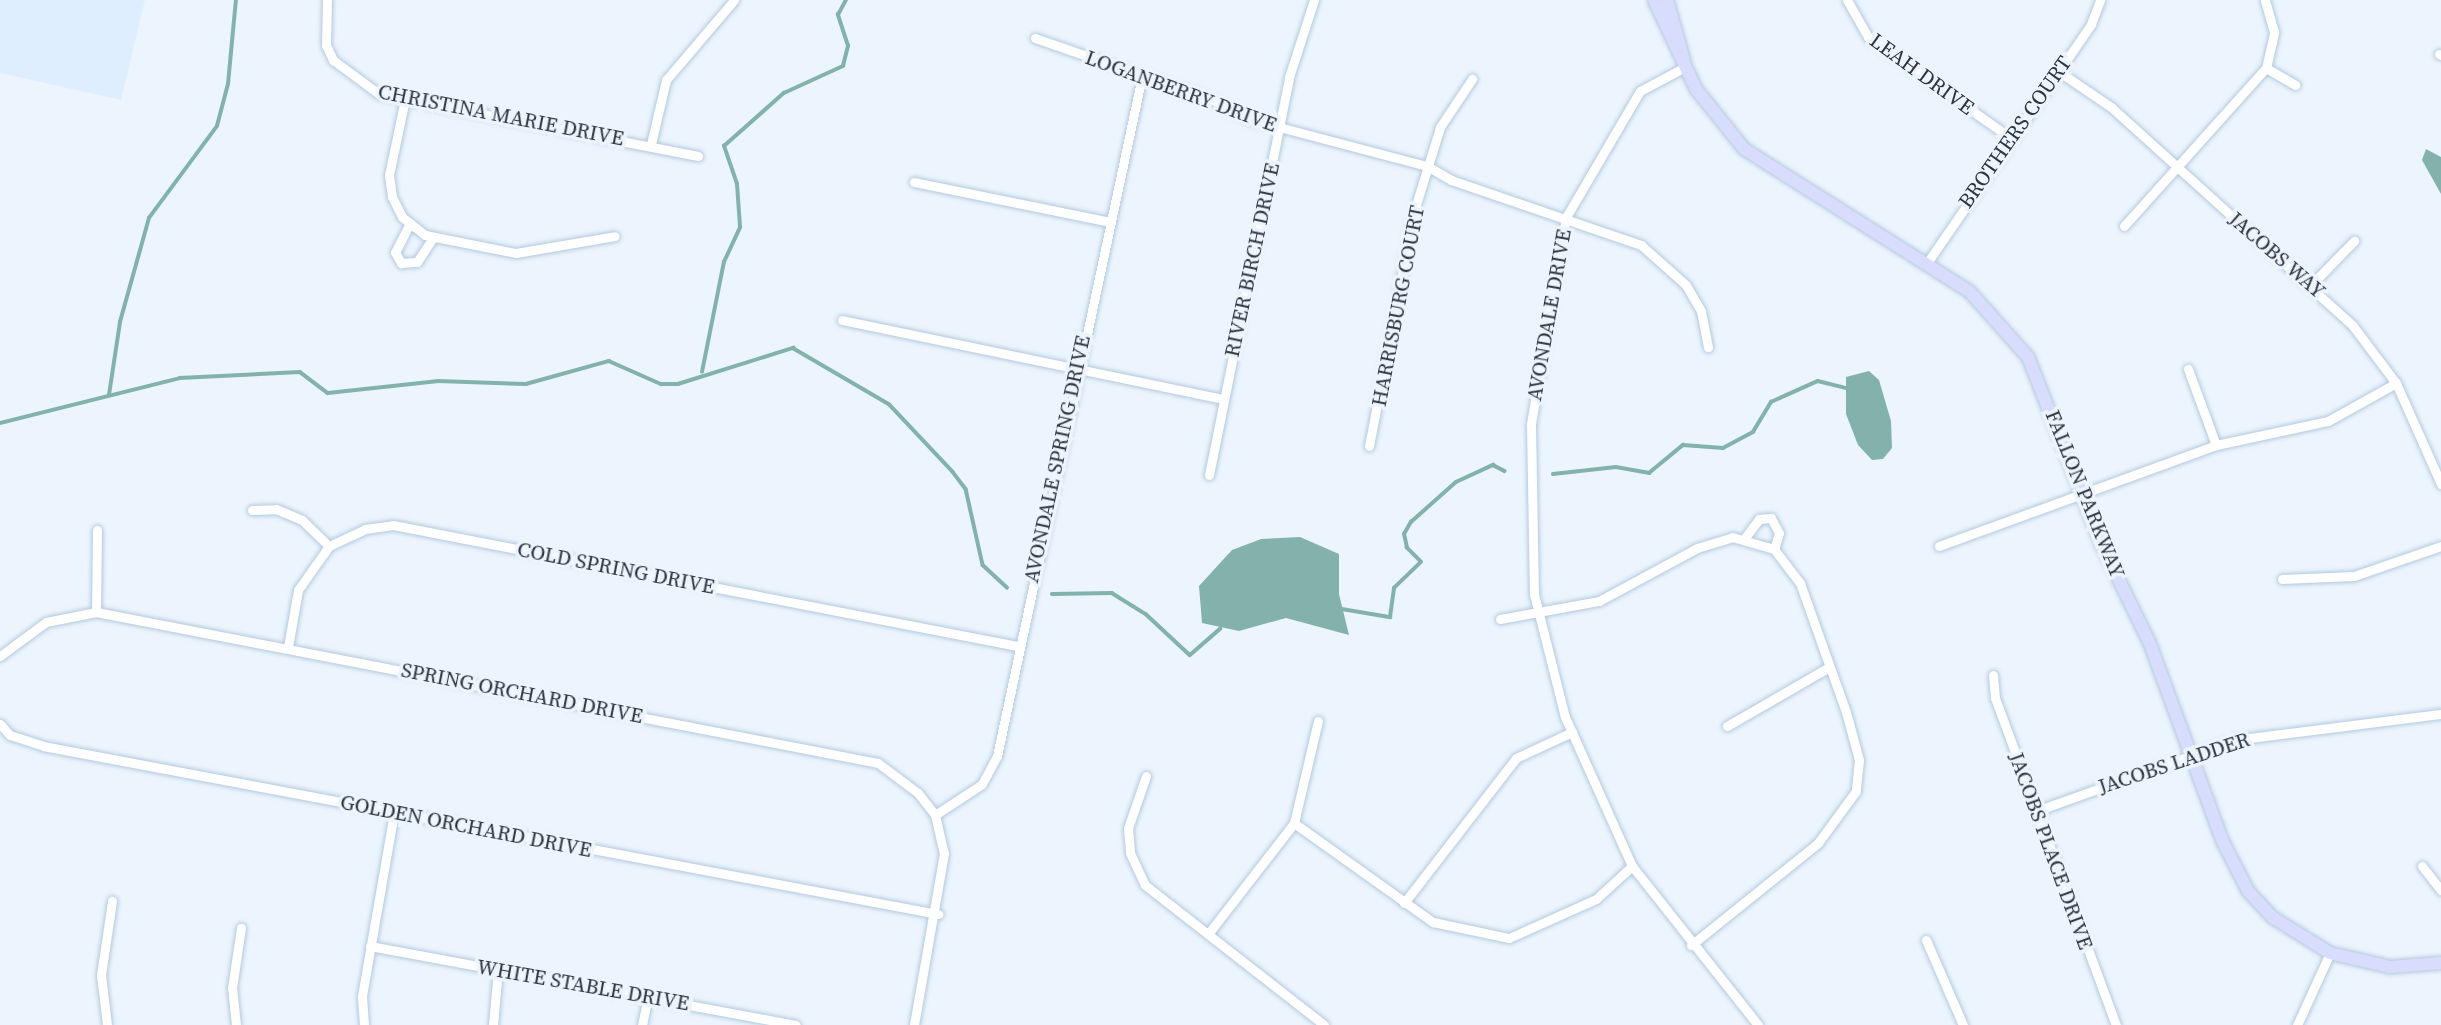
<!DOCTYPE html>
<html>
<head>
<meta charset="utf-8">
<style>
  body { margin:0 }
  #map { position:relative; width:2441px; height:1025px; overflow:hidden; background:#ecf5fe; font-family:"Source Serif 4",serif }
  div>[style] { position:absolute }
  .built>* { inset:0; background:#deeefe }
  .water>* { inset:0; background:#83b2ad }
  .stream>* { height:3.5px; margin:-1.75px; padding:0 1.75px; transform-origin:1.75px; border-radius:1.75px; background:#83b2ad }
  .roads { filter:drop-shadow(0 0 2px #b4c9dd) drop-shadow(0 0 2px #b4c9dd) }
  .street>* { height:9px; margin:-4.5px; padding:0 4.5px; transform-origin:4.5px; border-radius:4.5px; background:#fff }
  .secondary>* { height:12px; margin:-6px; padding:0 6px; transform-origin:6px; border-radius:6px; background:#d8dcfd }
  span { translate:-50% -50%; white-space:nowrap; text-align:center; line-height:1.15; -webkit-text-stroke:7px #ecf5fe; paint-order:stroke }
  .street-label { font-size:21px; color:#2c343c }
</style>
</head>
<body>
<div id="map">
  <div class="built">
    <i style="clip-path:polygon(0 0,145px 0,121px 100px,0 73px)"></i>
  </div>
  <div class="water">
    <i style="clip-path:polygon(2426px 149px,2441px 157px,2441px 194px,2422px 160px)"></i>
    <i style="clip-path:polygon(1869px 371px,1879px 380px,1891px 421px,1892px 448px,1883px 459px,1872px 460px,1858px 445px,1846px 414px,1846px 377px)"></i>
    <i style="clip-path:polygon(1300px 537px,1339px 554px,1339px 594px,1349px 635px,1286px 618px,1239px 631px,1202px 623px,1199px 586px,1232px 550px,1261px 539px)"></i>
  </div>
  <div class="stream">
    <i style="left:702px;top:372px;width:112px;rotate:-78.7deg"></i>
    <i style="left:724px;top:262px;width:38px;rotate:-65deg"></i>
    <i style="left:740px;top:227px;width:43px;rotate:-94deg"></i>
    <i style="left:737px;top:184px;width:40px;rotate:-108.9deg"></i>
    <i style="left:724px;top:146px;width:80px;rotate:-41.5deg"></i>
    <i style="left:784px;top:93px;width:65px;rotate:-24.6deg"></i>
    <i style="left:843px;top:66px;width:21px;rotate:-76deg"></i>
    <i style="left:848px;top:46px;width:33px;rotate:-108deg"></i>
    <i style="left:838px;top:15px;width:17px;rotate:-62deg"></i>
    <i style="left:109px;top:395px;width:74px;rotate:-81.4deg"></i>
    <i style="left:120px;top:322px;width:108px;rotate:-74.4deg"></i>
    <i style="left:149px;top:218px;width:114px;rotate:-53.5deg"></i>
    <i style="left:217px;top:126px;width:43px;rotate:-75.3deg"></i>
    <i style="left:228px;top:84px;width:84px;rotate:-84.6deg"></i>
    <i style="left:0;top:423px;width:186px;rotate:-14deg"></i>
    <i style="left:180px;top:378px;width:120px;rotate:-2.9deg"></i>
    <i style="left:300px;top:372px;width:35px;rotate:37deg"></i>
    <i style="left:328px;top:393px;width:111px;rotate:-6.2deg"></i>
    <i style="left:438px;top:381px;width:88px;rotate:2deg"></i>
    <i style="left:526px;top:384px;width:86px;rotate:-15.5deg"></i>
    <i style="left:609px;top:361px;width:57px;rotate:23.9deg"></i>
    <i style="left:661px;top:384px;width:17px"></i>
    <i style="left:678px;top:384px;width:121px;rotate:-17.4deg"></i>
    <i style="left:793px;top:348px;width:111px;rotate:30.3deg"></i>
    <i style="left:889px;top:404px;width:93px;rotate:46.7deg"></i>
    <i style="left:953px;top:472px;width:21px;rotate:53deg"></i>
    <i style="left:966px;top:489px;width:78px;rotate:77.4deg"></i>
    <i style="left:983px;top:565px;width:33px;rotate:43deg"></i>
    <i style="left:1553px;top:474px;width:63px;rotate:-6.3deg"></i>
    <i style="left:1616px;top:467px;width:34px;rotate:10deg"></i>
    <i style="left:1649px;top:473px;width:44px;rotate:-39.5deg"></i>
    <i style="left:1683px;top:445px;width:40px;rotate:4.3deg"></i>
    <i style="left:1723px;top:448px;width:34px;rotate:-28deg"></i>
    <i style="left:1753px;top:432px;width:35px;rotate:-59deg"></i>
    <i style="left:1771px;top:402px;width:51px;rotate:-24.1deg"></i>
    <i style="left:1818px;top:381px;width:29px;rotate:14deg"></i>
    <i style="left:1052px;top:594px;width:60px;rotate:-1deg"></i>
    <i style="left:1112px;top:593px;width:40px;rotate:32deg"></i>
    <i style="left:1146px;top:614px;width:60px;rotate:43deg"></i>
    <i style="left:1190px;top:655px;width:40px;rotate:-41deg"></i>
    <i style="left:1342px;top:609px;width:49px;rotate:9.5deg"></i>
    <i style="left:1390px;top:617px;width:29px;rotate:-82deg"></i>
    <i style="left:1394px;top:588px;width:37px;rotate:-44deg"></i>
    <i style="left:1421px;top:562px;width:20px;rotate:-135deg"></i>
    <i style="left:1407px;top:548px;width:14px;rotate:-102deg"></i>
    <i style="left:1404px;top:534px;width:14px;rotate:-60deg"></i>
    <i style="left:1411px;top:522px;width:60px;rotate:-41.6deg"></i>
    <i style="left:1456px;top:482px;width:41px;rotate:-24.7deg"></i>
    <i style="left:1493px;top:465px;width:13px;rotate:27deg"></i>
  </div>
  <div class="roads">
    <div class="street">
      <i style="left:327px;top:0;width:45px;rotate:91.3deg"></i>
      <i style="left:326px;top:45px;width:17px;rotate:65deg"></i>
      <i style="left:333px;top:60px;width:57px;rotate:36.5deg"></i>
      <i style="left:379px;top:94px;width:325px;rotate:11deg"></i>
      <i style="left:1847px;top:0;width:43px;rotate:60.4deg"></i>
      <i style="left:1868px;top:37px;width:173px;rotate:35.3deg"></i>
      <i style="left:1035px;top:38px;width:188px;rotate:19.2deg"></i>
      <i style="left:1213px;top:100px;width:37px;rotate:29deg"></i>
      <i style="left:1245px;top:118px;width:188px;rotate:14.8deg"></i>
      <i style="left:1427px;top:166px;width:28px;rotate:30deg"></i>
      <i style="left:1451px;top:180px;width:201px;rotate:18.9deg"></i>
      <i style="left:1641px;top:245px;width:60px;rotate:41.6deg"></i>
      <i style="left:1686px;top:285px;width:30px;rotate:60deg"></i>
      <i style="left:1701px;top:311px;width:37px;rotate:79deg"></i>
      <i style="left:2439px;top:54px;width:2px;rotate:27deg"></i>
      <i style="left:1685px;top:67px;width:51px;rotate:151.9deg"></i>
      <i style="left:1640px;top:91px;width:146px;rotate:120.4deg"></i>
      <i style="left:1566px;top:217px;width:210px;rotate:99.6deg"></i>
      <i style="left:1531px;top:424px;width:170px;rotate:89deg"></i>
      <i style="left:1534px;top:594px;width:127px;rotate:75.9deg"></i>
      <i style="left:1565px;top:717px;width:163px;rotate:65.8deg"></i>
      <i style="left:1632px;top:866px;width:203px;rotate:51.6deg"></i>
      <i style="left:2266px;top:68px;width:34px;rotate:30deg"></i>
      <i style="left:2058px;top:71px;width:64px;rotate:34.2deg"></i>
      <i style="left:2111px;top:107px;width:326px;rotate:42.1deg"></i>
      <i style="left:2353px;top:326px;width:71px;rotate:53deg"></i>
      <i style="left:2396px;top:383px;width:111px;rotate:66deg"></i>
      <i style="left:405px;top:99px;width:78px;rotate:101.9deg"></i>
      <i style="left:389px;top:175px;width:22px;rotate:82deg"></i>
      <i style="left:392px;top:197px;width:22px;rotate:63deg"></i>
      <i style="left:402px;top:217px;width:29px;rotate:38deg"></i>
      <i style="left:425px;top:235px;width:93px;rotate:11.2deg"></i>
      <i style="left:516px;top:253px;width:100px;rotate:-9.7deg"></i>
      <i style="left:651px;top:144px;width:66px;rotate:-76.8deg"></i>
      <i style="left:666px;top:80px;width:105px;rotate:-49.6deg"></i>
      <i style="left:914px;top:182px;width:196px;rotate:11.5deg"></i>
      <i style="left:410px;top:223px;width:33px;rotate:117deg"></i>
      <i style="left:395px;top:252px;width:13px;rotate:61deg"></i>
      <i style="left:401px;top:263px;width:16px;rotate:-4deg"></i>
      <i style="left:417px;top:262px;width:30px;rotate:-57deg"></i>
      <i style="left:2124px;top:226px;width:212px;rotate:-48.1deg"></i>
      <i style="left:2266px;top:68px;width:37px;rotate:-77deg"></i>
      <i style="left:2274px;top:32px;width:33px;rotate:-106deg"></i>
      <i style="left:1927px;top:263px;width:290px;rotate:-55.5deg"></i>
      <i style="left:2091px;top:24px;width:26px;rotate:-69deg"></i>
      <i style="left:2311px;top:285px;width:62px;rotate:-45.7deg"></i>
      <i style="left:842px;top:320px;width:389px;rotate:11.7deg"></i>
      <i style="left:2188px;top:369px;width:81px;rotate:69.8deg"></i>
      <i style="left:1369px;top:446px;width:242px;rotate:-79.1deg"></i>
      <i style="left:1415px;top:208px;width:85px;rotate:-72.8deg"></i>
      <i style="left:1440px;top:127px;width:58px;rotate:-56.3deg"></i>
      <i style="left:1209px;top:475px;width:406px;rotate:-78.6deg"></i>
      <i style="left:1289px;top:77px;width:81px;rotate:-72deg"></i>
      <i style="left:252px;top:510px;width:24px;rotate:-2deg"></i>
      <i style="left:276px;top:509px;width:28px;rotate:23deg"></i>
      <i style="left:302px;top:520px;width:37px;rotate:44deg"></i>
      <i style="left:1744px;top:539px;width:25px;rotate:-53deg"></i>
      <i style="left:1759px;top:519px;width:12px;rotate:-5deg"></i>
      <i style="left:1771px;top:518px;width:17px;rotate:62deg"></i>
      <i style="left:1779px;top:533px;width:17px;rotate:107deg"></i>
      <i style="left:1939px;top:546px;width:295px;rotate:-20deg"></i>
      <i style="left:2216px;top:445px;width:115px;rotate:-12.1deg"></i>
      <i style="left:2328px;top:421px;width:78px;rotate:-29.2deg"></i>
      <i style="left:2282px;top:579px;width:72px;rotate:-2.4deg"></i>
      <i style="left:2354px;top:576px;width:92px;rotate:-19deg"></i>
      <i style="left:96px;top:612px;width:82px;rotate:-89.3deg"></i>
      <i style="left:1500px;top:619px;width:101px;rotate:-10.3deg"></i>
      <i style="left:1599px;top:601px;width:111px;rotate:-28.4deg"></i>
      <i style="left:1697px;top:548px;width:37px;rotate:-17deg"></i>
      <i style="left:1732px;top:537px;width:44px;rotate:15.9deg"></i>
      <i style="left:1774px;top:549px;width:43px;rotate:52.6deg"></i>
      <i style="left:1800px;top:583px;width:137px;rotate:70.4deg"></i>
      <i style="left:1846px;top:712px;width:50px;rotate:74.8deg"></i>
      <i style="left:1859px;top:760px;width:31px;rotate:96deg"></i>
      <i style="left:1856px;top:791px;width:64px;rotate:126.2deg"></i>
      <i style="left:1818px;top:843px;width:163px;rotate:141.2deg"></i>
      <i style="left:288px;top:647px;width:58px;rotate:-80deg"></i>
      <i style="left:298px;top:590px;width:54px;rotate:-54.8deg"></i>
      <i style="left:329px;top:546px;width:40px;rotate:-25deg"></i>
      <i style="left:365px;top:529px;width:28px;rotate:-8deg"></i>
      <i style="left:393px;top:525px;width:636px;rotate:10.97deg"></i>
      <i style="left:0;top:656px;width:57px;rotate:-36.5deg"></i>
      <i style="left:46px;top:622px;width:51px;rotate:-11.3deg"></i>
      <i style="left:96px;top:612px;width:796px;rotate:10.93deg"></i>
      <i style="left:878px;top:763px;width:50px;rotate:36.9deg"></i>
      <i style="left:918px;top:793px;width:28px;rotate:52deg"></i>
      <i style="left:935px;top:815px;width:39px;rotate:77deg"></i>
      <i style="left:944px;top:853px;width:175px;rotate:99.9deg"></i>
      <i style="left:1993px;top:675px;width:23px;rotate:85deg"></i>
      <i style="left:1995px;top:698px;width:349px;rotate:69.7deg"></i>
      <i style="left:0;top:724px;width:15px;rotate:48deg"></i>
      <i style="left:10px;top:735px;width:35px;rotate:18deg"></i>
      <i style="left:43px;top:746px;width:911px;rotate:10.63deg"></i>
      <i style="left:1727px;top:726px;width:118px;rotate:-30deg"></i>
      <i style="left:1146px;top:776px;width:55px;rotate:109.1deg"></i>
      <i style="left:1128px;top:828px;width:25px;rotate:85deg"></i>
      <i style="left:1130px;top:853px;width:35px;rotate:65deg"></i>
      <i style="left:1145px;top:885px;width:227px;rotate:38deg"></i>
      <i style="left:2036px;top:811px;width:210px;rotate:-19.7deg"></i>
      <i style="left:2234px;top:740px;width:209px;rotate:-7.2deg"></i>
      <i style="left:935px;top:815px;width:56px;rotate:-33.4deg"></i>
      <i style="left:982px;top:784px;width:32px;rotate:-62deg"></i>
      <i style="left:997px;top:756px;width:695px;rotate:-77.96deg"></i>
      <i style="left:1294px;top:823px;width:171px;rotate:35.5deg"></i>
      <i style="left:1433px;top:922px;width:78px;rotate:11.9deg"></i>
      <i style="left:1509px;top:938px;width:95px;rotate:-24.1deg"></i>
      <i style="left:1596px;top:899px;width:49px;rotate:-42.5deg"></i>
      <i style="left:2422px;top:866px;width:31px;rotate:52deg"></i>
      <i style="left:1404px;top:903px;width:183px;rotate:-52.3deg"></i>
      <i style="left:1516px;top:758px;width:62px;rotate:-24.9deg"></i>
      <i style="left:1208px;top:934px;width:140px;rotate:-52.2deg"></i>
      <i style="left:1294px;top:823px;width:105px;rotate:-76.8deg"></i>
      <i style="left:1926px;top:940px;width:93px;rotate:66.5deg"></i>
      <i style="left:370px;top:946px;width:433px;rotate:10.5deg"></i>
      <i style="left:107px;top:1025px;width:50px;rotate:-96.8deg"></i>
      <i style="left:101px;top:975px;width:75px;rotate:-81.5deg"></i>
      <i style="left:236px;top:1025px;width:37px;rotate:-96deg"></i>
      <i style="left:232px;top:988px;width:61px;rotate:-81.5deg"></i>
      <i style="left:364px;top:1025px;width:29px;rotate:-94deg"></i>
      <i style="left:362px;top:996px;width:187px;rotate:-80.1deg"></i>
      <i style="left:493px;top:1025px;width:56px;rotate:-84.9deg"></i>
      <i style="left:642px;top:1025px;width:30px;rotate:-78deg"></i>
      <i style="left:2297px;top:1025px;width:79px;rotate:-65.4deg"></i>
    </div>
    <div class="secondary">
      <i style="left:1654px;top:0;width:98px;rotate:64.7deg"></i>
      <i style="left:1696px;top:89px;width:77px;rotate:51.3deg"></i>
      <i style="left:1744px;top:149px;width:267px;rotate:32.3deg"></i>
      <i style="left:1970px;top:292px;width:87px;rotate:48.3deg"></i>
      <i style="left:2028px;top:357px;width:200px;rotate:68.6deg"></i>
      <i style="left:2101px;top:543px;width:112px;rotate:64.1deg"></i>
      <i style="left:2150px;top:644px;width:209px;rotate:69.8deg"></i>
      <i style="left:2222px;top:840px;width:57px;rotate:63deg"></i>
      <i style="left:2248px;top:891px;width:35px;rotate:47deg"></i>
      <i style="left:2272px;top:917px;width:68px;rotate:31.8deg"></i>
      <i style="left:2330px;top:953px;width:62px;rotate:13.1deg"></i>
      <i style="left:2390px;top:967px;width:51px;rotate:-4.5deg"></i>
      <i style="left:1667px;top:0;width:62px;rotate:74.2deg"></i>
    </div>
  </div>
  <div class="street-label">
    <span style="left:1922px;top:74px;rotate:36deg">LEAH DRIVE</span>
    <span style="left:1181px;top:91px;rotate:20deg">LOGANBERRY DRIVE</span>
    <span style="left:501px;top:115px;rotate:11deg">CHRISTINA MARIE DRIVE</span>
    <span style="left:2015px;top:132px;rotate:-55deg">BROTHERS COURT</span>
    <span style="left:2277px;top:255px;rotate:41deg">JACOBS WAY</span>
    <span style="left:1252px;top:260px;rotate:-78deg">RIVER BIRCH DRIVE</span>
    <span style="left:1398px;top:306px;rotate:-79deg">HARRISBURG COURT</span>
    <span style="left:1549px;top:315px;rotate:-80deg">AVONDALE DRIVE</span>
    <span style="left:1057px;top:459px;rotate:-78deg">AVONDALE SPRING DRIVE</span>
    <span style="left:2085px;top:494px;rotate:68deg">FALLON PARKWAY</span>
    <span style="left:616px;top:568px;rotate:11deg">COLD SPRING DRIVE</span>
    <span style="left:522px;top:693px;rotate:11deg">SPRING ORCHARD DRIVE</span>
    <span style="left:2174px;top:763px;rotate:-18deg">JACOBS LADDER</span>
    <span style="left:466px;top:826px;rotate:11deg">GOLDEN ORCHARD DRIVE</span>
    <span style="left:2051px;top:851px;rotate:70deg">JACOBS PLACE DRIVE</span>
    <span style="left:583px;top:985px;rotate:10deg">WHITE STABLE DRIVE</span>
  </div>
</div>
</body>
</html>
